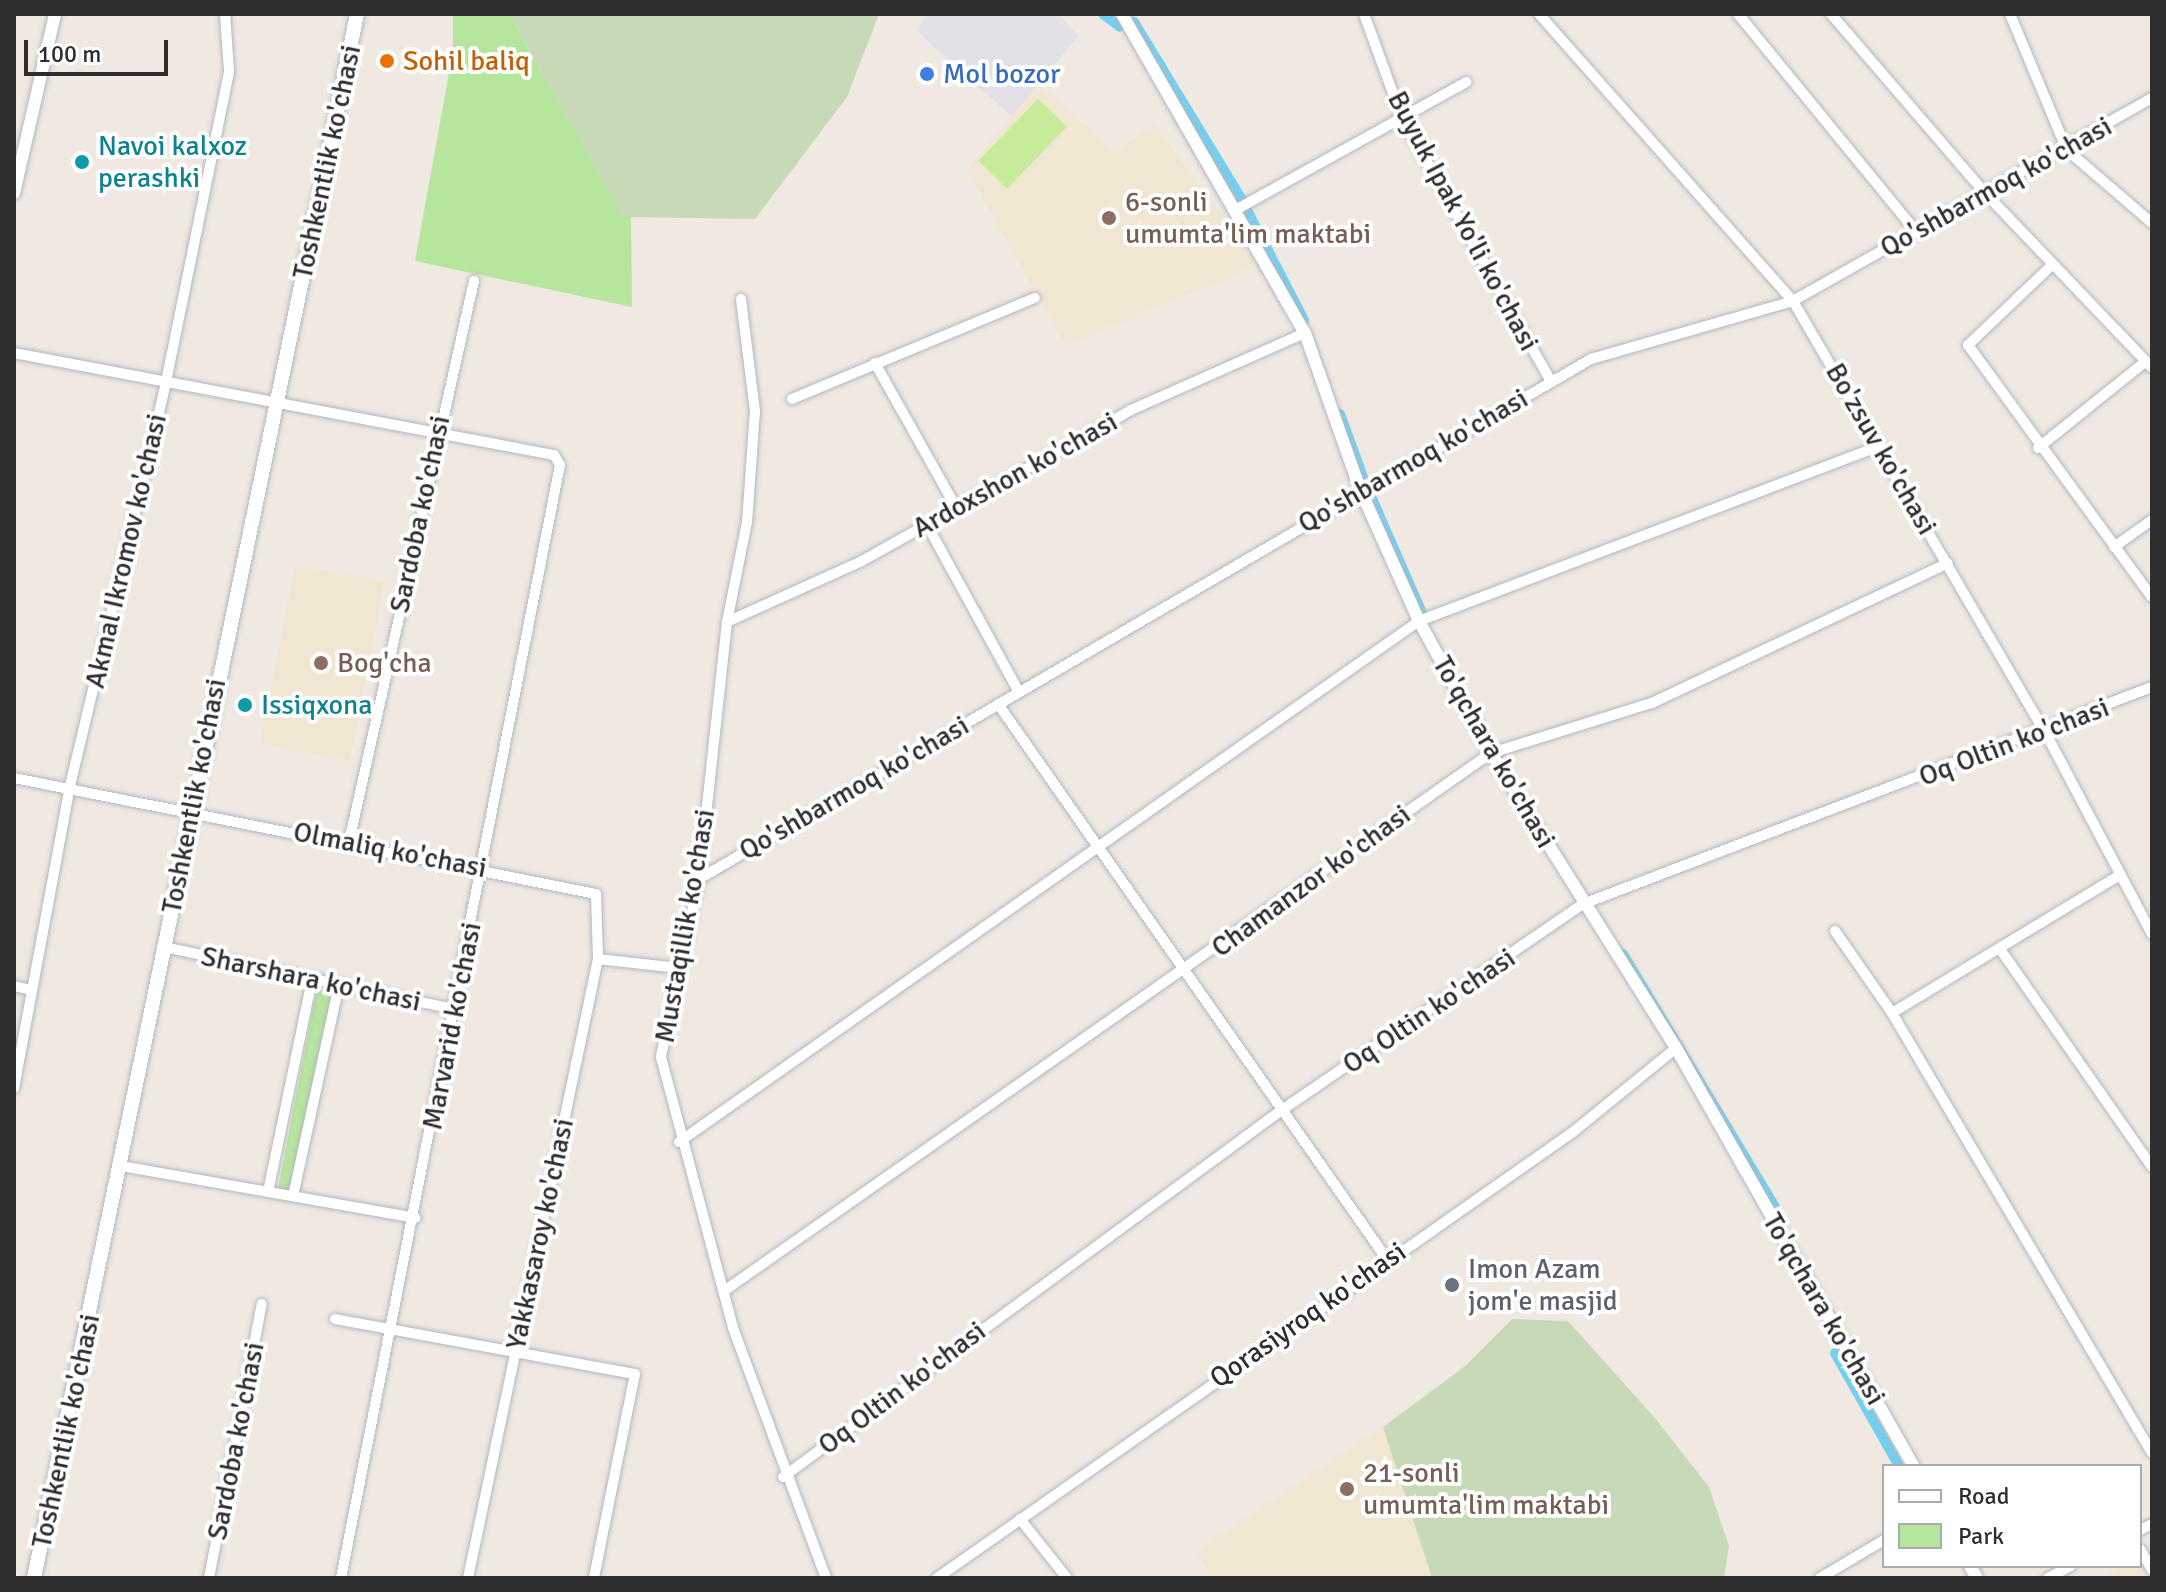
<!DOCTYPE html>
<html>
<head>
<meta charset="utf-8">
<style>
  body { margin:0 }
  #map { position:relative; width:2166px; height:1592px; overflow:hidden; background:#efe9e1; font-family:Signika,sans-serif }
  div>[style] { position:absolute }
  .industrial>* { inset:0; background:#e3e1e8 }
  .education>* { inset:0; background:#f0e6d1; transform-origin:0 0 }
  .green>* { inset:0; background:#b6e59e; transform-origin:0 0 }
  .cemetery>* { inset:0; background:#c8d9b8 }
  .pitch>* { inset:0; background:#c9ec9a; transform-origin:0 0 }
  .canal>* { height:10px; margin:-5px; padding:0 5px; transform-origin:5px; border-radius:5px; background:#75cff0 }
  .roads { filter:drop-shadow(0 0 2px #b4b7c1) drop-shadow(0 0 2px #b4b7c1) }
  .minor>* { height:10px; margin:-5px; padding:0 5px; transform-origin:5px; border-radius:5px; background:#fff }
  .tertiary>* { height:12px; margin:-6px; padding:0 6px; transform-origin:6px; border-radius:6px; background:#fff }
  .secondary>* { height:14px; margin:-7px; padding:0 7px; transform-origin:7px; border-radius:7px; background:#fff }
  .dots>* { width:22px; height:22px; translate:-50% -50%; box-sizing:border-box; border:4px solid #fff; border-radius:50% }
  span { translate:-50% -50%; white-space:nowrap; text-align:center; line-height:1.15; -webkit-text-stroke:8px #fff; paint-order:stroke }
  .food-label { font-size:28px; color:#c56008 }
  .left { translate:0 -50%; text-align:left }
  .shop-label { font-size:28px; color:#366cbe }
  .culture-label { font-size:28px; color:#0d838f }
  .street-label { font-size:28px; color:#2e2e2e }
  .education-label { font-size:28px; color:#785e54 }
  .worship-label { font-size:28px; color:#5b616d }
  .frame { position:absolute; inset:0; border:16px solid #2e2e2e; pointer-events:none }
  .legend { position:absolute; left:1882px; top:1464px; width:260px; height:104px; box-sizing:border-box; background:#fff; border:2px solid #ababab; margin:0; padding:10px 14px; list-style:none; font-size:24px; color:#2e2e2e }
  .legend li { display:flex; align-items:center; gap:16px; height:40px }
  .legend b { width:40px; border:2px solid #ababab }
  .scale { position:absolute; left:24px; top:40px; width:144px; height:36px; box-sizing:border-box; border:4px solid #2e2e2e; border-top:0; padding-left:10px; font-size:24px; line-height:28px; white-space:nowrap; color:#2e2e2e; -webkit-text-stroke:6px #fff; paint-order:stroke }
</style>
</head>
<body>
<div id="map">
  <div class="industrial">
    <i style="clip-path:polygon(927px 14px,1059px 14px,1078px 36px,1012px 117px,917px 31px)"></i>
  </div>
  <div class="education">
    <i style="clip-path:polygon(1039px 84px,1115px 152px,1154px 124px,1257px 266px,1065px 345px,967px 170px)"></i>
    <i style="left:295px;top:565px;width:91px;height:182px;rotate:11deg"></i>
    <i style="clip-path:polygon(1383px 1427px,1432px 1578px,1211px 1578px,1197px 1551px)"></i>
    <i style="clip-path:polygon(2123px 1566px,2137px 1566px,2144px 1578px,2101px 1578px)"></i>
  </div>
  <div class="green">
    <i style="clip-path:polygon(453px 14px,509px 14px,623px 216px,631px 217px,632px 307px,415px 261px,453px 51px)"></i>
    <i style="left:317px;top:988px;width:15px;height:204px;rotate:11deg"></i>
  </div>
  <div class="cemetery">
    <i style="clip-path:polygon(509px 14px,879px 14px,847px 97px,755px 219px,623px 217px)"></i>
    <i style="clip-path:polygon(1512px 1319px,1568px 1321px,1655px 1418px,1709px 1487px,1729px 1546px,1724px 1578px,1432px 1578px,1383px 1427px,1464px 1367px)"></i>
  </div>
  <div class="pitch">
    <i style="left:1038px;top:99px;width:40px;height:86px;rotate:44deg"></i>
  </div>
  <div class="canal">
    <i style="left:1103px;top:14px;width:21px;rotate:37deg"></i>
    <i style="left:1134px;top:22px;width:206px;rotate:58.7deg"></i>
    <i style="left:1248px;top:212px;width:122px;rotate:62.6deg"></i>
    <i style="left:1340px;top:414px;width:70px;rotate:70deg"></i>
    <i style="left:1370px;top:494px;width:128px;rotate:66.4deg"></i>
    <i style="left:1477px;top:716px;width:32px;rotate:60deg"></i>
    <i style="left:1623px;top:954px;width:295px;rotate:59deg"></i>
    <i style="left:1835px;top:1353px;width:130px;rotate:60.5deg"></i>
  </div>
  <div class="roads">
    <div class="minor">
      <i style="left:1364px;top:14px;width:111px;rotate:69.9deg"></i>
      <i style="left:1402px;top:118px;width:302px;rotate:60.5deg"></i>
      <i style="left:1539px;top:14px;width:383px;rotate:48.5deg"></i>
      <i style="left:1793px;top:301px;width:497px;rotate:59.7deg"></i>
      <i style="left:2044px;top:730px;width:231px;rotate:62.1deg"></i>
      <i style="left:1738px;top:14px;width:283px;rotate:50.7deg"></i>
      <i style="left:1831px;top:14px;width:238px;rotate:49.3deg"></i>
      <i style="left:1986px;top:194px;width:240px;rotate:46.3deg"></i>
      <i style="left:2010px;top:14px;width:147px;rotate:67.3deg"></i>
      <i style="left:2067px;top:150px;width:112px;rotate:40.7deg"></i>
      <i style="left:1239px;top:208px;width:260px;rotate:-29deg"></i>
      <i style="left:2052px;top:265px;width:116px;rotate:136.4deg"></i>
      <i style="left:1968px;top:345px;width:312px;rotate:53.9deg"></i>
      <i style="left:741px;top:299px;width:113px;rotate:82.9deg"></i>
      <i style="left:755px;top:411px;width:111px;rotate:94.1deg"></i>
      <i style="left:747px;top:522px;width:102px;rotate:101.3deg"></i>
      <i style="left:727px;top:622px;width:259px;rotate:96.2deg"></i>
      <i style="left:699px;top:879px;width:182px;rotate:102.1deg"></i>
      <i style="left:661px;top:1057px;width:280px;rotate:75.1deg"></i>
      <i style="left:733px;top:1328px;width:267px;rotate:69.6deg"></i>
      <i style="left:14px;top:353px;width:550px;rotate:10.7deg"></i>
      <i style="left:554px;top:455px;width:12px;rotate:59deg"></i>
      <i style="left:560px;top:465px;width:1134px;rotate:101.13deg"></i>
      <i style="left:875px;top:363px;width:162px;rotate:60.7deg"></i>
      <i style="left:792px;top:399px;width:263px;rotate:-22.6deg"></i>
      <i style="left:2038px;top:448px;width:137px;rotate:-38.8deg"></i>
      <i style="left:926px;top:523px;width:193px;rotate:61.2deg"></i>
      <i style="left:2114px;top:547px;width:47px;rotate:-35.4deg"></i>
      <i style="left:727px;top:622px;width:148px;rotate:-24.3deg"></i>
      <i style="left:862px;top:561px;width:308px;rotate:-29.3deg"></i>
      <i style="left:1131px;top:410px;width:190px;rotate:-23.9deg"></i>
      <i style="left:998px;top:704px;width:676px;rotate:54.99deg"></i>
      <i style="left:14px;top:778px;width:593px;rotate:11.27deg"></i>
      <i style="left:596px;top:894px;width:65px;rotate:88.2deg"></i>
      <i style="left:598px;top:959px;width:633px;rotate:101.86deg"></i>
      <i style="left:349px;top:842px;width:575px;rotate:-77.44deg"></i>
      <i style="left:699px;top:879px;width:1033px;rotate:-30.24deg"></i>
      <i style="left:1591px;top:359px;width:210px;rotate:-16deg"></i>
      <i style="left:1793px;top:301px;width:412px;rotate:-29.5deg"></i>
      <i style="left:1835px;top:931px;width:100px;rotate:55.2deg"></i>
      <i style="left:1892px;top:1013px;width:511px;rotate:59.42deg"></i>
      <i style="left:164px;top:947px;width:300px;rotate:12.1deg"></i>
      <i style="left:2000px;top:949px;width:266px;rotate:55.1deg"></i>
      <i style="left:598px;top:959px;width:81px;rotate:6.4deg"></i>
      <i style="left:14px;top:986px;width:18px;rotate:13deg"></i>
      <i style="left:1892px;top:1013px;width:263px;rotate:-31.2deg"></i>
      <i style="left:14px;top:1088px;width:303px;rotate:-79.5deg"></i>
      <i style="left:69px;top:790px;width:419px;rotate:-76.6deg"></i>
      <i style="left:166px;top:382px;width:317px;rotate:-78.5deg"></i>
      <i style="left:229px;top:71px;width:57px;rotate:-94deg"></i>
      <i style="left:679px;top:1142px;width:905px;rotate:-35.15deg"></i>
      <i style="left:1419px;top:621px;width:493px;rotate:-20.8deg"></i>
      <i style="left:121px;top:1166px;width:299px;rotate:10deg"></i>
      <i style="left:268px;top:1192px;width:217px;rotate:-78.3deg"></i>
      <i style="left:293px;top:1196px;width:216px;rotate:-77.7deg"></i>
      <i style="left:724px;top:1291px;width:937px;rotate:-35.05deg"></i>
      <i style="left:1491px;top:753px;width:169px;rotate:-17.3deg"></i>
      <i style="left:1652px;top:703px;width:327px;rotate:-25.3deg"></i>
      <i style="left:335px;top:1319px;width:305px;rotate:10.4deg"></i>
      <i style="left:635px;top:1374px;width:208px;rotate:101.4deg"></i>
      <i style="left:783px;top:1477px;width:616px;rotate:-36.35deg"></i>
      <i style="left:1279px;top:1112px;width:368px;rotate:-34.4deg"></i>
      <i style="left:1583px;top:904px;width:609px;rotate:-20.88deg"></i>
      <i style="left:1020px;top:1519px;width:75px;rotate:51.5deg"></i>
      <i style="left:2140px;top:1530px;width:13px;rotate:-27deg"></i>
      <i style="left:2140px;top:1549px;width:24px;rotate:60deg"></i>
      <i style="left:209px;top:1578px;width:279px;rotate:-79.1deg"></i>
      <i style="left:937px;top:1578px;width:777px;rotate:-35.04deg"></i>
      <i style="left:1573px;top:1132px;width:133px;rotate:-39.2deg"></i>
      <i style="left:1820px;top:1578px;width:74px;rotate:-30.7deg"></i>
      <i style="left:2048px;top:1578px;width:26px;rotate:-28deg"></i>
    </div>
    <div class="tertiary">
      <i style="left:1122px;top:14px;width:368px;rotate:60.2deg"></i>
      <i style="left:1305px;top:333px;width:165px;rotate:70.6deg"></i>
      <i style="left:1360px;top:489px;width:145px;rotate:65.9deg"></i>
      <i style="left:1419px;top:621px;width:150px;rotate:61.4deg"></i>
      <i style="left:1491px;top:753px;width:348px;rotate:57.9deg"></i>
      <i style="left:1676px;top:1048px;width:481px;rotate:60.4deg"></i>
      <i style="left:14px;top:193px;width:184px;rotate:-77.1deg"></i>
      <i style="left:1970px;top:1566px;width:14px;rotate:60deg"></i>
    </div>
    <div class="secondary">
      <i style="left:34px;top:1578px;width:1597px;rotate:-78.33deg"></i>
    </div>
  </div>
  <div class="dots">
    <i style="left:387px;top:61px;background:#e8710a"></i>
    <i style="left:927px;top:74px;background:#3f7fe0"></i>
    <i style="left:82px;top:162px;background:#0f9aa8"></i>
    <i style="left:1109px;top:218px;background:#8d6e63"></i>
    <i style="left:321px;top:663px;background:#8d6e63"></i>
    <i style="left:245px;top:705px;background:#0f9aa8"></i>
    <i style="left:1452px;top:1285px;background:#6b7280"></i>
    <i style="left:1347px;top:1489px;background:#8d6e63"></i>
  </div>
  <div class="food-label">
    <span class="left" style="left:403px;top:61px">Sohil baliq</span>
  </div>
  <div class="shop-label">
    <span class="left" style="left:943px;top:74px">Mol bozor</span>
  </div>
  <div class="culture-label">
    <span class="left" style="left:98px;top:162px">Navoi kalxoz<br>perashki</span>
    <span class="left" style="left:261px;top:705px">Issiqxona</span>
  </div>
  <div class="street-label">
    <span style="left:327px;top:162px;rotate:-78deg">Toshkentlik ko'chasi</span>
    <span style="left:1996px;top:187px;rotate:-29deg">Qo'shbarmoq ko'chasi</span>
    <span style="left:1463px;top:221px;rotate:62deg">Buyuk Ipak Yo'li ko'chasi</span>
    <span style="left:1881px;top:449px;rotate:60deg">Bo'zsuv ko'chasi</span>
    <span style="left:1413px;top:461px;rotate:-30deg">Qo'shbarmoq ko'chasi</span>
    <span style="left:1015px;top:475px;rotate:-29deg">Ardoxshon ko'chasi</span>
    <span style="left:420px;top:514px;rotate:-78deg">Sardoba ko'chasi</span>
    <span style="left:126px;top:551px;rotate:-77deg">Akmal Ikromov ko'chasi</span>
    <span style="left:2014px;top:742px;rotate:-21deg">Oq Oltin ko'chasi</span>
    <span style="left:1494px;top:752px;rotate:60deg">To'qchara ko'chasi</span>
    <span style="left:854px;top:788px;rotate:-30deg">Qo'shbarmoq ko'chasi</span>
    <span style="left:194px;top:796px;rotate:-79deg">Toshkentlik ko'chasi</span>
    <span style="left:390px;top:850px;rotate:11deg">Olmaliq ko'chasi</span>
    <span style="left:1311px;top:881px;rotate:-36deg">Chamanzor ko'chasi</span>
    <span style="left:685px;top:926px;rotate:-80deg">Mustaqillik ko'chasi</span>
    <span style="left:311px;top:979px;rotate:12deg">Sharshara ko'chasi</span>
    <span style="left:1429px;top:1011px;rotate:-34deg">Oq Oltin ko'chasi</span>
    <span style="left:452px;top:1026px;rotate:-79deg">Marvarid ko'chasi</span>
    <span style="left:540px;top:1234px;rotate:-78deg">Yakkasaroy ko'chasi</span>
    <span style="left:1824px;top:1309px;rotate:60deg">To'qchara ko'chasi</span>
    <span style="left:1308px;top:1315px;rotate:-35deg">Qorasiyroq ko'chasi</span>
    <span style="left:902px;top:1388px;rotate:-37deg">Oq Oltin ko'chasi</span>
    <span style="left:66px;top:1431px;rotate:-78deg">Toshkentlik ko'chasi</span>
    <span style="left:236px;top:1441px;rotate:-79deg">Sardoba ko'chasi</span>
  </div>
  <div class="education-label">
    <span class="left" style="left:1125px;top:218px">6-sonli<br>umumta'lim maktabi</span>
    <span class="left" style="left:337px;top:663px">Bog'cha</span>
    <span class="left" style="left:1363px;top:1489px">21-sonli<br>umumta'lim maktabi</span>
  </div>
  <div class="worship-label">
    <span class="left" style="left:1468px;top:1285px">Imon Azam<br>jom'e masjid</span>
  </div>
  <div class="frame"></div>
  <ul class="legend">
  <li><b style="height:10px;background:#fff"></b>Road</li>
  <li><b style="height:22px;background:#b6e59e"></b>Park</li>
  </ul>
  <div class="scale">100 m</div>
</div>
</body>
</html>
